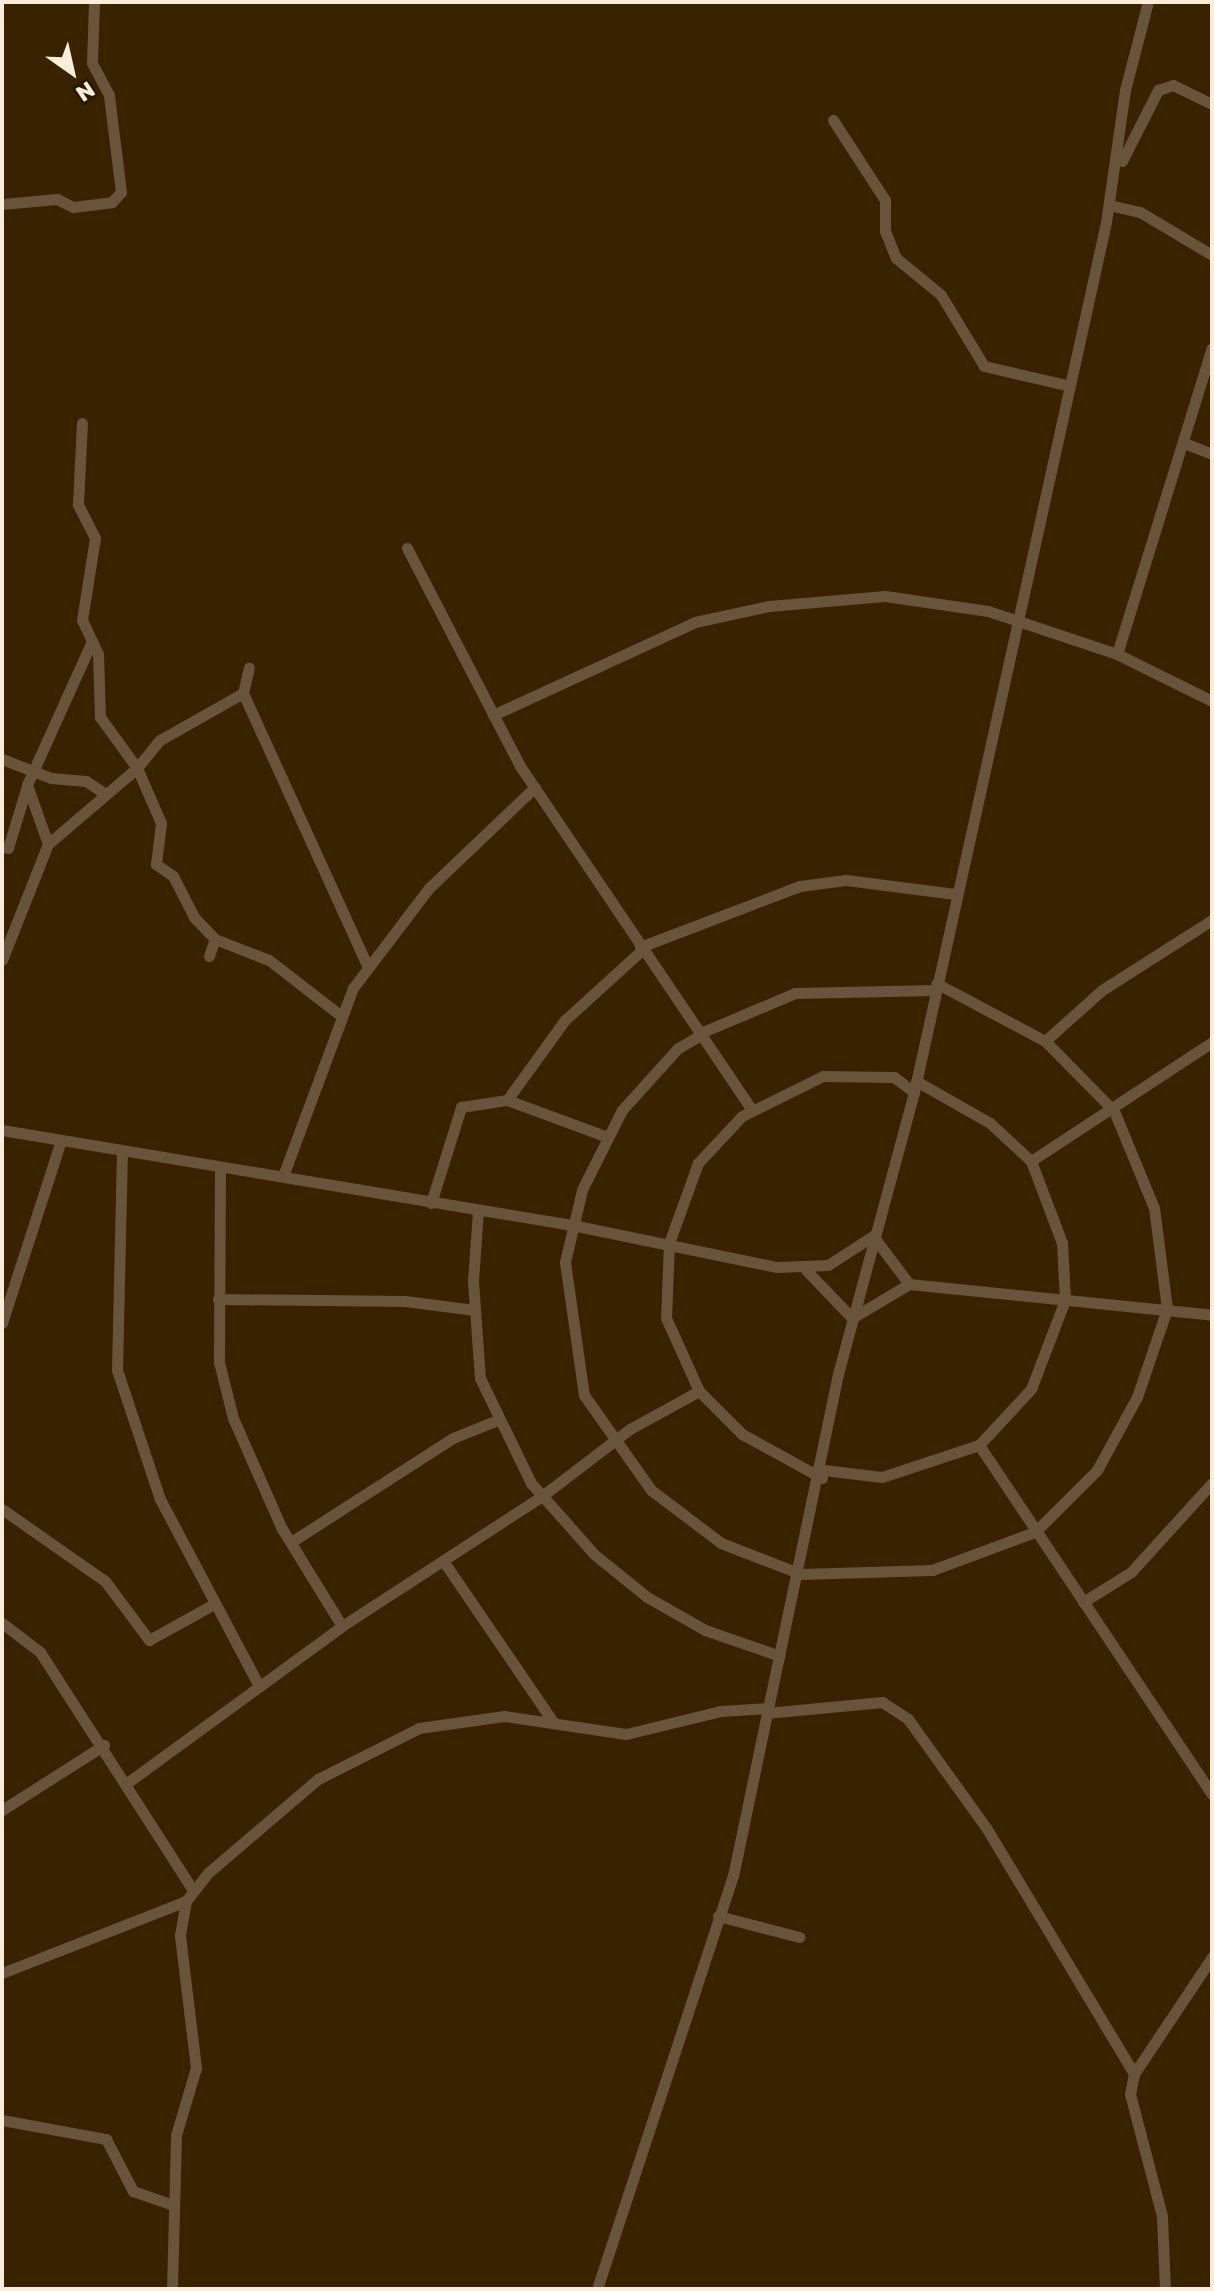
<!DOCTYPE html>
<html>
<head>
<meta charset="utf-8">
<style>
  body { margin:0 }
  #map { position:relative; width:1214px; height:2291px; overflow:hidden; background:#382200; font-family:"Golos Text",sans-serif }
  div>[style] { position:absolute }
  .minor>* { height:11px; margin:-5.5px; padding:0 5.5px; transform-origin:5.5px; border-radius:5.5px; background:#67543b }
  span { translate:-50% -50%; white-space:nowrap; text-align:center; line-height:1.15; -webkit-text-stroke:6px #281a05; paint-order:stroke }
  .frame { position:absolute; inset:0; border:4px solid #fcedda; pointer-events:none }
  .north { position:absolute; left:32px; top:32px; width:80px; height:80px; -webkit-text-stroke:6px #281a05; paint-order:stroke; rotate:146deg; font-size:22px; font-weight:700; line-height:32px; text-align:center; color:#fcedda }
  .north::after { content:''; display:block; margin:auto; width:28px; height:36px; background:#fcedda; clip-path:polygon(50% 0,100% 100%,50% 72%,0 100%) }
</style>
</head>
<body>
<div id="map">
  <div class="minor">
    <i style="left:833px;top:120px;width:95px;rotate:57deg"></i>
    <i style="left:885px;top:200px;width:31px;rotate:90deg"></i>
    <i style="left:885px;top:231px;width:29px;rotate:68deg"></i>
    <i style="left:896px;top:258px;width:58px;rotate:39.4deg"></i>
    <i style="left:941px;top:295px;width:83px;rotate:58.8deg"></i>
    <i style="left:984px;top:366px;width:84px;rotate:13deg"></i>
    <i style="left:1122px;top:161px;width:80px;rotate:-63.1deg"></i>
    <i style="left:1158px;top:90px;width:16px;rotate:-18deg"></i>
    <i style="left:1173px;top:85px;width:43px;rotate:26deg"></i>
    <i style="left:2px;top:204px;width:55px;rotate:-5.2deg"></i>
    <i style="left:57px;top:199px;width:18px;rotate:27deg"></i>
    <i style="left:73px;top:207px;width:39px;rotate:-7deg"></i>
    <i style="left:112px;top:202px;width:13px;rotate:-48deg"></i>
    <i style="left:121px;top:192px;width:98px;rotate:-97.1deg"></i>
    <i style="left:109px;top:95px;width:36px;rotate:-118deg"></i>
    <i style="left:92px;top:63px;width:61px;rotate:-88.1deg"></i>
    <i style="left:1109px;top:205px;width:32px;rotate:13deg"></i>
    <i style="left:1140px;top:212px;width:84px;rotate:30.8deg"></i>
    <i style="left:1184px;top:443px;width:30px;rotate:21deg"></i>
    <i style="left:407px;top:548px;width:246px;rotate:62.6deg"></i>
    <i style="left:520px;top:766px;width:415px;rotate:56deg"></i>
    <i style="left:1117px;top:654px;width:320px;rotate:-72.8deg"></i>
    <i style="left:243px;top:693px;width:301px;rotate:65.5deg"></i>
    <i style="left:493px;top:715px;width:222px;rotate:-24.7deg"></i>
    <i style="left:695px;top:622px;width:76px;rotate:-12.2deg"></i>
    <i style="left:769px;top:606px;width:116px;rotate:-4.9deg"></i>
    <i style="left:885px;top:596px;width:104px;rotate:8.3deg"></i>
    <i style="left:988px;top:611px;width:136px;rotate:18.4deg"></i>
    <i style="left:1117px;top:654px;width:106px;rotate:26.3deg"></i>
    <i style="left:2px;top:759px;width:53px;rotate:21.2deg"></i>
    <i style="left:51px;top:778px;width:35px;rotate:5deg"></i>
    <i style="left:86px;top:781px;width:23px;rotate:34deg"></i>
    <i style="left:48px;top:844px;width:63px;rotate:-109.6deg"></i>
    <i style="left:27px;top:785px;width:158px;rotate:-65.7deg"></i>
    <i style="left:2px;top:847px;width:6px;rotate:9deg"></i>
    <i style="left:8px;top:848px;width:65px;rotate:-73deg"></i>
    <i style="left:215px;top:939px;width:58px;rotate:21.3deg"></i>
    <i style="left:269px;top:960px;width:90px;rotate:37.8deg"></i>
    <i style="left:640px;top:947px;width:171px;rotate:-20.9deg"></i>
    <i style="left:800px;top:886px;width:46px;rotate:-7.4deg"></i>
    <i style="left:846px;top:880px;width:110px;rotate:7.3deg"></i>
    <i style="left:209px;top:956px;width:18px;rotate:-71deg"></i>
    <i style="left:215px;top:939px;width:30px;rotate:-134deg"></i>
    <i style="left:194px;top:917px;width:46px;rotate:-117.1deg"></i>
    <i style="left:173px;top:876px;width:21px;rotate:-145deg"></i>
    <i style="left:156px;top:864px;width:41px;rotate:-83deg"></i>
    <i style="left:161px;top:823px;width:60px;rotate:-113.6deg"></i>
    <i style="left:137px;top:768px;width:36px;rotate:-51deg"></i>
    <i style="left:160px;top:740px;width:95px;rotate:-29.5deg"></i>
    <i style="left:243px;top:693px;width:26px;rotate:-77deg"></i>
    <i style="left:2px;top:960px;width:125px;rotate:-68.4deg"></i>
    <i style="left:48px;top:844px;width:117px;rotate:-40.5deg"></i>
    <i style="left:137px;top:768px;width:63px;rotate:-126deg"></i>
    <i style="left:100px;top:717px;width:63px;rotate:-91.8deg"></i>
    <i style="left:98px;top:654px;width:38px;rotate:-115deg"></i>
    <i style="left:82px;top:620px;width:83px;rotate:-81deg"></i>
    <i style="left:95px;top:538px;width:38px;rotate:-117deg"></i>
    <i style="left:78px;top:504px;width:81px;rotate:-87.2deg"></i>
    <i style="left:698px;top:1034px;width:105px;rotate:-22.9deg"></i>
    <i style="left:795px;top:993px;width:140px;rotate:-1.2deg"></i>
    <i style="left:699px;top:1036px;width:24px;rotate:150deg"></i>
    <i style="left:678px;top:1048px;width:84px;rotate:132.1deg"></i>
    <i style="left:622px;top:1110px;width:89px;rotate:116.6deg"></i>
    <i style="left:582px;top:1190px;width:74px;rotate:103.3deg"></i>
    <i style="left:565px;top:1262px;width:134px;rotate:81.9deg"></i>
    <i style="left:584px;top:1395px;width:116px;rotate:54.8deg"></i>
    <i style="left:651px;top:1490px;width:88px;rotate:37.1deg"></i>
    <i style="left:721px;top:1543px;width:86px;rotate:21.2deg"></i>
    <i style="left:801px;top:1574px;width:131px;rotate:-1.7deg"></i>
    <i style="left:932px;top:1570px;width:110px;rotate:-20.3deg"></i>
    <i style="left:1035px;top:1532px;width:88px;rotate:-45deg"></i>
    <i style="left:1097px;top:1470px;width:83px;rotate:-61.3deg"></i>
    <i style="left:1137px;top:1397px;width:93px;rotate:-71.2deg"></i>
    <i style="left:1167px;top:1309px;width:102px;rotate:-97.3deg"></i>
    <i style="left:1154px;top:1208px;width:105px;rotate:-112.4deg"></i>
    <i style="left:1114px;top:1111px;width:98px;rotate:-134.6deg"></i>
    <i style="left:1045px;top:1041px;width:123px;rotate:-152deg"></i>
    <i style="left:1045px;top:1041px;width:76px;rotate:-41.8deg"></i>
    <i style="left:1102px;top:990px;width:130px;rotate:-32.5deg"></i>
    <i style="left:507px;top:1100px;width:104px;rotate:20.2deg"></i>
    <i style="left:2px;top:1130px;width:578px;rotate:9.46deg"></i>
    <i style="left:572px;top:1225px;width:209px;rotate:11.6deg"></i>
    <i style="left:777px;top:1267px;width:51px;rotate:-2.2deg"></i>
    <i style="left:828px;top:1265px;width:54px;rotate:-32.8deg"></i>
    <i style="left:873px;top:1236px;width:60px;rotate:53.1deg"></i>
    <i style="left:909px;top:1284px;width:305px;rotate:5.8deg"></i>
    <i style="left:122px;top:1150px;width:220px;rotate:91.3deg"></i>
    <i style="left:117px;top:1370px;width:136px;rotate:71.6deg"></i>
    <i style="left:160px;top:1499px;width:212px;rotate:62.1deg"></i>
    <i style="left:1031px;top:1161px;width:217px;rotate:-33.3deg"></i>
    <i style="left:220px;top:1167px;width:195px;rotate:90.3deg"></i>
    <i style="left:219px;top:1362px;width:58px;rotate:76deg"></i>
    <i style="left:233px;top:1418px;width:119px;rotate:66.2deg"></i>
    <i style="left:281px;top:1527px;width:116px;rotate:58.4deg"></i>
    <i style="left:283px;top:1176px;width:201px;rotate:-69.6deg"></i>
    <i style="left:353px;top:988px;width:126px;rotate:-52.8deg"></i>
    <i style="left:429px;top:888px;width:146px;rotate:-43.6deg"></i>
    <i style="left:431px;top:1203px;width:101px;rotate:-72.6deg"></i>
    <i style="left:461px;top:1107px;width:47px;rotate:-8.7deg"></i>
    <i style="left:507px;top:1100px;width:99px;rotate:-54.1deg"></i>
    <i style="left:565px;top:1020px;width:104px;rotate:-42.3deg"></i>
    <i style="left:478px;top:1211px;width:70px;rotate:94.1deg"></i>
    <i style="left:473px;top:1281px;width:97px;rotate:85.9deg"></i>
    <i style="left:480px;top:1378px;width:117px;rotate:64.1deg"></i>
    <i style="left:531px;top:1483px;width:96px;rotate:48.4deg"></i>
    <i style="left:595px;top:1555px;width:67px;rotate:38.9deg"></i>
    <i style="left:647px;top:1597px;width:67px;rotate:29.6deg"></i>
    <i style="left:705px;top:1630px;width:79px;rotate:19.1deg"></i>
    <i style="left:806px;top:1270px;width:66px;rotate:46.2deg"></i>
    <i style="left:852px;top:1318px;width:66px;rotate:-30.8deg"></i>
    <i style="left:218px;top:1299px;width:187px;rotate:0.6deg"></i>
    <i style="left:405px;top:1301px;width:70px;rotate:7.4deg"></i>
    <i style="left:2px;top:1323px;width:192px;rotate:-72.1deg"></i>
    <i style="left:979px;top:1445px;width:420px;rotate:56.3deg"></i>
    <i style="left:824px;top:1470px;width:58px;rotate:6.9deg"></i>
    <i style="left:882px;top:1477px;width:102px;rotate:-18.3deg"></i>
    <i style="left:979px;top:1445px;width:76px;rotate:-47.1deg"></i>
    <i style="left:1031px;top:1389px;width:95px;rotate:-69.1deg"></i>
    <i style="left:1065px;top:1300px;width:57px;rotate:-93deg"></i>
    <i style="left:1062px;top:1243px;width:88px;rotate:-110.7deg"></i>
    <i style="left:1031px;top:1161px;width:56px;rotate:-137.2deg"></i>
    <i style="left:990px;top:1123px;width:85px;rotate:-150.4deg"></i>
    <i style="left:822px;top:1478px;width:91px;rotate:-151.2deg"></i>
    <i style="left:742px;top:1434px;width:61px;rotate:-135deg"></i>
    <i style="left:699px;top:1391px;width:80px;rotate:-114.3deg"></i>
    <i style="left:666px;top:1318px;width:75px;rotate:-87.7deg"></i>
    <i style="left:669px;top:1243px;width:85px;rotate:-70.1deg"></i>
    <i style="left:698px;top:1163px;width:64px;rotate:-46.9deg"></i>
    <i style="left:742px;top:1116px;width:90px;rotate:-26.3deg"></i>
    <i style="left:823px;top:1076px;width:71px;rotate:0.8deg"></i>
    <i style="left:894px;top:1077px;width:25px;rotate:37deg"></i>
    <i style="left:2px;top:1509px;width:126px;rotate:35deg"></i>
    <i style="left:105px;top:1581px;width:74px;rotate:53.3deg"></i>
    <i style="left:149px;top:1640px;width:74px;rotate:-29deg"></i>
    <i style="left:291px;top:1542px;width:193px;rotate:-32.7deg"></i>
    <i style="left:453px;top:1438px;width:45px;rotate:-22deg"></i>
    <i style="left:444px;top:1562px;width:195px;rotate:55.7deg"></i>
    <i style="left:1083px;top:1602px;width:57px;rotate:-32deg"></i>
    <i style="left:1131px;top:1572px;width:120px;rotate:-47.7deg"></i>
    <i style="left:2px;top:1623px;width:48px;rotate:37.3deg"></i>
    <i style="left:40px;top:1652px;width:283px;rotate:57.3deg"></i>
    <i style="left:766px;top:1713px;width:117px;rotate:-5.4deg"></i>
    <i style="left:882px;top:1702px;width:31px;rotate:33deg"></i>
    <i style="left:908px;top:1719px;width:135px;rotate:54.3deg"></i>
    <i style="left:987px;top:1829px;width:286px;rotate:59deg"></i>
    <i style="left:127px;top:1783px;width:266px;rotate:-36.1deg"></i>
    <i style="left:342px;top:1626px;width:239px;rotate:-33deg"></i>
    <i style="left:542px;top:1496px;width:111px;rotate:-37.3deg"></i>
    <i style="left:630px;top:1429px;width:79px;rotate:-28.8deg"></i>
    <i style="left:2px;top:1810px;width:121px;rotate:-32.5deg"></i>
    <i style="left:718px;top:1916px;width:84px;rotate:14.5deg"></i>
    <i style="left:2px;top:1973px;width:198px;rotate:-21.4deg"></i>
    <i style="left:2px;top:2120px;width:106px;rotate:10.4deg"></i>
    <i style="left:106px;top:2139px;width:59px;rotate:62.6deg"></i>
    <i style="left:133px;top:2191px;width:42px;rotate:19.3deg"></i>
    <i style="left:172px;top:2289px;width:154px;rotate:-88.5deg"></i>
    <i style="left:176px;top:2135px;width:70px;rotate:-73.4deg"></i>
    <i style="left:196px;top:2068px;width:134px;rotate:-96.9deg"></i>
    <i style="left:180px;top:1935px;width:35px;rotate:-80deg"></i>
    <i style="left:186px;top:1901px;width:37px;rotate:-52deg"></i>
    <i style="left:209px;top:1872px;width:143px;rotate:-40.5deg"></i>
    <i style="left:318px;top:1779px;width:113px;rotate:-26.8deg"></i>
    <i style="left:419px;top:1728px;width:86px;rotate:-8deg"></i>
    <i style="left:504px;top:1716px;width:123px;rotate:8.4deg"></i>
    <i style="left:626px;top:1734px;width:98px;rotate:-13.6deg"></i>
    <i style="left:721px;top:1711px;width:47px;rotate:-3.7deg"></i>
    <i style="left:597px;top:2289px;width:435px;rotate:-71.8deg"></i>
    <i style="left:733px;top:1876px;width:513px;rotate:-78.19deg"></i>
    <i style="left:838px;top:1374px;width:292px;rotate:-74.9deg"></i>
    <i style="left:914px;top:1092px;width:891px;rotate:-77.55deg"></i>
    <i style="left:1106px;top:222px;width:133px;rotate:-81.8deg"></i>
    <i style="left:1125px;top:90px;width:91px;rotate:-75.4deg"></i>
    <i style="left:1165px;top:2289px;width:73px;rotate:-92.4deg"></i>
    <i style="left:1162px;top:2216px;width:126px;rotate:-104.7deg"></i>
    <i style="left:1130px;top:2094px;width:20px;rotate:-79deg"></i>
    <i style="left:1134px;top:2074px;width:141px;rotate:-56.3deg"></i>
  </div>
  <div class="frame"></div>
  <div class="north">N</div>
</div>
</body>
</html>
